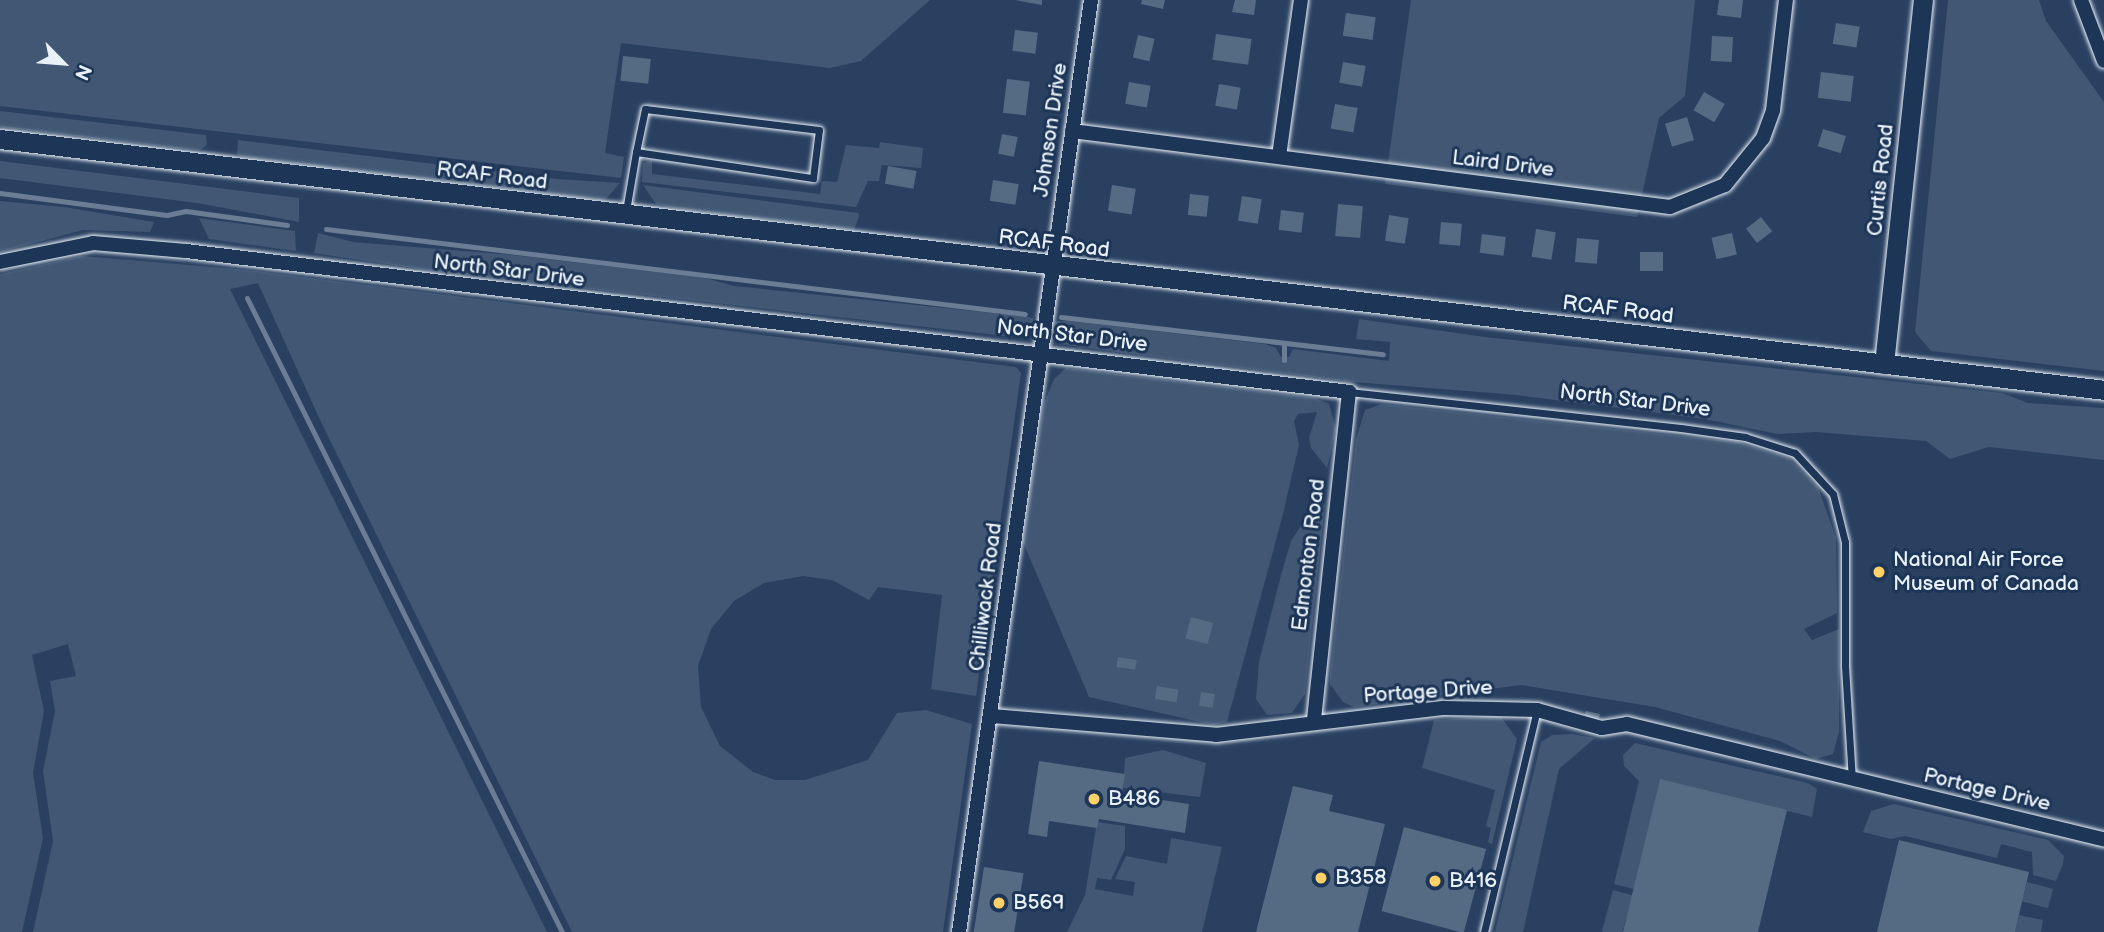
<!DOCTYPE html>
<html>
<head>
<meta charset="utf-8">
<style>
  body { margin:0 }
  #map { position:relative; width:2104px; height:932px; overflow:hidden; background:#294061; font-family:"Balsamiq Sans",sans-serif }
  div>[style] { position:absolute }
  .green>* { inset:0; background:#415774; transform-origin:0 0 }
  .stream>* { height:5px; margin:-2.5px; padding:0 2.5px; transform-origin:2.5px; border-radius:2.5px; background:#6b7c95 }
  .building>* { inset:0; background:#556a83; transform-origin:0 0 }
  .roads { filter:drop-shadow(0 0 2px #e8f1f8) drop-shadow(0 0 2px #e8f1f8) }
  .lane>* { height:7px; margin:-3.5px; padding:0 3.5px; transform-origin:3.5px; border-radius:3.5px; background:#1d3557 }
  .street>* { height:14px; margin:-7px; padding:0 7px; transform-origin:7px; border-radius:7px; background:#1d3557 }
  .secondary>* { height:19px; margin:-9.5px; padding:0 9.5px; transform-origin:9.5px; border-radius:9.5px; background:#1d3557 }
  .dots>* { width:19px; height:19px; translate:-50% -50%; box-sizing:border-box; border:4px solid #1d3557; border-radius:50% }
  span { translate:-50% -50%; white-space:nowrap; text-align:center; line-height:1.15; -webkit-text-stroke:6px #1d3557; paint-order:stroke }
  .street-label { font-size:21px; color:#e8f1f8 }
  .poi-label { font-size:21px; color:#e8f1f8 }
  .left { translate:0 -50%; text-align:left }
  .north { position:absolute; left:28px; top:28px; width:70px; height:70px; -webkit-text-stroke:5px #1d3557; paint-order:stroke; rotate:115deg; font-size:19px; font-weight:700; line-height:28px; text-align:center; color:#e8f1f8 }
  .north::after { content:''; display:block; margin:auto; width:24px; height:32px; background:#e8f1f8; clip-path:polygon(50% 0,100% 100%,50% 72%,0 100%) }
</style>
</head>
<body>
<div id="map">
  <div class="green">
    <i style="clip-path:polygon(0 0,930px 0,861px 61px,830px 68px,621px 43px,605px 153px,624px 157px,621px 178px,0 106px)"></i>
    <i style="clip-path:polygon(1411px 0,1695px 0,1685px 96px,1659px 118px,1637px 217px,1385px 184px)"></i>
    <i style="clip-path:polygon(1948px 0,2039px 0,2046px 21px,2104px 102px,2104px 371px,1931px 351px,1915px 332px)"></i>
    <i style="clip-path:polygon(0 111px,206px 135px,207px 145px,200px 150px,177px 148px,0 127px)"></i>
    <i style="clip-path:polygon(238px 140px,557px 179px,620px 183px,606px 199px,600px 200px,242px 157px,237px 154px)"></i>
    <i style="clip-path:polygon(880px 142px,923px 148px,921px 168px,882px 165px,879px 181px,868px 181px,856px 207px,642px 182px,643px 163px,652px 160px,652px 174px,820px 194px,822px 181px,837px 182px,846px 145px,879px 148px)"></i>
    <i style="clip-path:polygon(0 161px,299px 198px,299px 222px,197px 203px,0 178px)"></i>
    <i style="clip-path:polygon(643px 185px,858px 213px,859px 216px,854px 230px,678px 209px,656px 204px)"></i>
    <i style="clip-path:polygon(0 201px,64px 207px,154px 222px,150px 232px,83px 230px,0 252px)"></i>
    <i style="clip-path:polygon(199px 218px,295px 231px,296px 251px,209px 239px)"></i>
    <i style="clip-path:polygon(318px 233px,353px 242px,513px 255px,705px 278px,734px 286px,1024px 316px,1033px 318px,1033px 324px,1024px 337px,1005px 336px,434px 271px,314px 253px)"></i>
    <i style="clip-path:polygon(82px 256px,248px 270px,1016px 367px,1021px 373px,976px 696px,931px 689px,942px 595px,878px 587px,869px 600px,832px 580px,803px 576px,764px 583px,734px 601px,711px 629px,698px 666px,701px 707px,720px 746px,753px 772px,775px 780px,805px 780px,868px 760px,897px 713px,926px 710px,972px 724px,943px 932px,572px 932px,320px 420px,258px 283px,230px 289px,547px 932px,33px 932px,53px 841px,43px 771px,55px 711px,50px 681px,76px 676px,68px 644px,32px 655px,44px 711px,33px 773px,43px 838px,22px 932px,0 932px,0 274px)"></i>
    <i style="clip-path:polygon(1359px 319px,1485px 337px,2002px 393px,2028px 403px,2104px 408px,2104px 460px,1989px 447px,1950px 459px,1926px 441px,1816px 432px,1777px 434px,1705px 419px,1517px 395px,1353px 382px,1124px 353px,1061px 344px,1054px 330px,1055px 321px,1069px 321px,1265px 344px,1276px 348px,1281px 357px,1289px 357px,1293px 349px,1389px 361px,1390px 342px,1356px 339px)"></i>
    <i style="clip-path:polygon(1066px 368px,1315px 398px,1329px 404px,1336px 429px,1327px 468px,1311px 448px,1309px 438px,1317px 412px,1298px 414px,1294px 421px,1299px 445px,1283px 514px,1227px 722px,1214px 725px,1089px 697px,1023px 542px,1044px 403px,1054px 379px)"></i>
    <i style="clip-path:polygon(1382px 404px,1737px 442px,1789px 458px,1818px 487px,1836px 538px,1837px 613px,1804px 629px,1812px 640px,1839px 629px,1839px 732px,1833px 754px,1816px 759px,1780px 741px,1655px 707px,1521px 685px,1354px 707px,1343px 702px,1330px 684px,1330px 674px,1356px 439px,1365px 410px)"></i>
    <i style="clip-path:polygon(1325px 504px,1305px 694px,1292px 713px,1267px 715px,1256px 699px,1259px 662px,1281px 575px,1291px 541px,1306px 518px)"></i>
    <i style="clip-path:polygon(1487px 717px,1501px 717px,1517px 739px,1492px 844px,1488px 842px,1491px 828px,1486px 826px,1495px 790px,1422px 768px,1434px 720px)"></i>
    <i style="clip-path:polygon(1572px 734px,1595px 738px,1559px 769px,1523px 932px,1495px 932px,1541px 742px,1552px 735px)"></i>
    <i style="clip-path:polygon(1635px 743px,1808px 783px,1817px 789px,1812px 817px,1660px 780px,1634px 889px,1614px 884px,1639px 781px,1624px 766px,1623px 755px)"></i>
    <i style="clip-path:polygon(1163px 750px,1206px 763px,1200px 797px,1123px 788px,1125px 758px)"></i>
    <i style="clip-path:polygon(1894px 804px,2048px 840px,2064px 856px,2063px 864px,2056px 881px,2033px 875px,2032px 852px,2001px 844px,1997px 858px,1905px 836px,1891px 839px,1863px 832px,1871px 811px)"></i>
    <i style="clip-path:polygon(1097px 822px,1125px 826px,1125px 849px,1111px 880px,1097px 878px,1095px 889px,1133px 896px,1135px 882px,1115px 879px,1126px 856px,1167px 864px,1171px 838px,1222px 847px,1202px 932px,1067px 932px,1085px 895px)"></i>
    <i style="left:2027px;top:882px;width:27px;height:20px;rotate:15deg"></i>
    <i style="left:1613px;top:890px;width:20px;height:43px;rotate:15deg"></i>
    <i style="clip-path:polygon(2019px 915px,2043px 920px,2041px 932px,2015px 932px)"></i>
  </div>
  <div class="stream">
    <i style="left:0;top:193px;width:168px;rotate:7.5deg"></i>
    <i style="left:167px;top:215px;width:19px;rotate:-12deg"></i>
    <i style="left:186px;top:211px;width:102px;rotate:7.9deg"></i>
    <i style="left:326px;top:229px;width:704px;rotate:6.93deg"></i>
    <i style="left:247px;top:298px;width:708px;rotate:63.58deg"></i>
    <i style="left:1061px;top:317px;width:324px;rotate:6.6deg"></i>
    <i style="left:1284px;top:344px;width:16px;rotate:90deg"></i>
  </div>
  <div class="building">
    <i style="clip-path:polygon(1015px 0,1042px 0,1042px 5px)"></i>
    <i style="clip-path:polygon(1142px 0,1165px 0,1163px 9px,1141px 4px)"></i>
    <i style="clip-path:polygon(1235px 0,1256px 0,1254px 15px,1232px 12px)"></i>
    <i style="clip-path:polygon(1719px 0,1743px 0,1741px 18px,1717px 15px)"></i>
    <i style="left:1346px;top:13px;width:30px;height:23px;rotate:8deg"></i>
    <i style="left:1836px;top:23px;width:24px;height:21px;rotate:9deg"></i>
    <i style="left:1015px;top:30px;width:23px;height:21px;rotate:7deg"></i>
    <i style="left:1216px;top:34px;width:36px;height:26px;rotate:8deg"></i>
    <i style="left:1138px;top:35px;width:17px;height:23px;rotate:13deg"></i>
    <i style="left:1712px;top:36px;width:21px;height:25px;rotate:3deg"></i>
    <i style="left:623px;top:56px;width:28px;height:25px;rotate:6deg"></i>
    <i style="left:1343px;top:62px;width:23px;height:21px;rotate:10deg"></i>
    <i style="left:1821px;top:72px;width:33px;height:26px;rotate:7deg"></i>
    <i style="left:1007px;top:79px;width:23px;height:34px;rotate:7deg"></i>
    <i style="left:1129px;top:82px;width:22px;height:22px;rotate:10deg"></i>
    <i style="left:1219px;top:84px;width:22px;height:22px;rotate:10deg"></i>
    <i style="left:1704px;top:92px;width:24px;height:21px;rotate:30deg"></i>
    <i style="left:1335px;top:104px;width:23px;height:25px;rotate:10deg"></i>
    <i style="left:1687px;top:117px;width:24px;height:23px;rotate:73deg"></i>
    <i style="left:1823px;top:129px;width:24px;height:18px;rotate:17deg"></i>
    <i style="left:1002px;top:134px;width:16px;height:20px;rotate:11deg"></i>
    <i style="left:888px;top:166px;width:29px;height:18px;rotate:10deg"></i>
    <i style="left:993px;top:180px;width:26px;height:21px;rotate:9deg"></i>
    <i style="left:1112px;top:185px;width:24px;height:26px;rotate:9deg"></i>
    <i style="left:1190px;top:194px;width:19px;height:21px;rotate:6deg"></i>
    <i style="left:1242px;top:196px;width:20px;height:25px;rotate:9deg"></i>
    <i style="left:1338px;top:204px;width:25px;height:32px;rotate:5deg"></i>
    <i style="left:1281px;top:210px;width:23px;height:20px;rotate:7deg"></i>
    <i style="left:1389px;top:215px;width:20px;height:26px;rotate:9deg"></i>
    <i style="left:1761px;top:217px;width:18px;height:19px;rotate:52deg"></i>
    <i style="left:1441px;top:222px;width:21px;height:22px;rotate:5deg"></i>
    <i style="left:1536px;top:229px;width:20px;height:28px;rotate:9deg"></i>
    <i style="left:1732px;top:233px;width:22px;height:21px;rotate:77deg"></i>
    <i style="left:1482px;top:234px;width:24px;height:19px;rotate:7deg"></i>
    <i style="left:1577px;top:238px;width:22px;height:24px;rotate:5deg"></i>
    <i style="left:1640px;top:252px;width:23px;height:19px"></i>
    <i style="left:1191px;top:617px;width:23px;height:22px;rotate:15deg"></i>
    <i style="left:1118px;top:657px;width:19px;height:10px;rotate:9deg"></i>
    <i style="left:1157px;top:686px;width:22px;height:13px;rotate:10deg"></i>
    <i style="left:1201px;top:692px;width:14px;height:14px;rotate:8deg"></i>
    <i style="clip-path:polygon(1586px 711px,1600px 714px,1598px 721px,1584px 717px)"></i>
    <i style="clip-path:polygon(1039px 761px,1125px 774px,1122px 794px,1189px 804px,1185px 833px,1099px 819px,1097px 828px,1049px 821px,1047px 837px,1028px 834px)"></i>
    <i style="clip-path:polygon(1660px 779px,1787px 810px,1758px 932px,1623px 932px)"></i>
    <i style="clip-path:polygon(1293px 786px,1333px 795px,1329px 811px,1385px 824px,1358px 932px,1256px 932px)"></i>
    <i style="left:1404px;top:827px;width:85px;height:87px;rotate:15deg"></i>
    <i style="clip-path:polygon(1899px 840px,2029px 872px,2015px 932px,1877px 932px)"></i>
    <i style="left:984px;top:867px;width:40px;height:66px;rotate:9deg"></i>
  </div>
  <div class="roads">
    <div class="lane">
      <i style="left:626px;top:211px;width:60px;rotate:-80.4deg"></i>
      <i style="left:636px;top:152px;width:179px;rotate:8.4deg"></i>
      <i style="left:813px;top:178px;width:48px;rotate:-82.9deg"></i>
      <i style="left:819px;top:130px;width:175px;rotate:-173.1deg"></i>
      <i style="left:645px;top:109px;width:44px;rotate:101.8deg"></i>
      <i style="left:1349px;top:392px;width:334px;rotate:6.2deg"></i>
      <i style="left:1681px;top:428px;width:65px;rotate:8deg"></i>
      <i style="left:1745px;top:437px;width:52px;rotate:17.7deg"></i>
      <i style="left:1795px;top:453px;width:56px;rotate:47.2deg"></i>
      <i style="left:1833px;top:494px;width:49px;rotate:76deg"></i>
      <i style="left:1845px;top:542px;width:124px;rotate:90deg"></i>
      <i style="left:1845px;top:666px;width:113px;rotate:86.5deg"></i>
      <i style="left:1484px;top:932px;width:228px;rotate:-76.6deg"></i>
    </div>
    <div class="street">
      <i style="left:2081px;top:0;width:65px;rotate:69.3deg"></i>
      <i style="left:1072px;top:131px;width:603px;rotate:7.24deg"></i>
      <i style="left:1670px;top:207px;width:59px;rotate:-21.8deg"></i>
      <i style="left:1725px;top:185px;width:60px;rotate:-51deg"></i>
      <i style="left:1763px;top:138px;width:30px;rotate:-70deg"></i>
      <i style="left:1773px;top:110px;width:111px;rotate:-83.3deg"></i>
      <i style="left:1279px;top:156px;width:158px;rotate:-82deg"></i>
      <i style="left:0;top:262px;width:95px;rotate:-11.5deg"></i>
      <i style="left:93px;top:243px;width:93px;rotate:4.9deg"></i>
      <i style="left:186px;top:251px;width:1172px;rotate:6.91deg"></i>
      <i style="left:1349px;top:392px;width:332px;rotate:96.1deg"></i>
      <i style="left:992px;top:716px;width:225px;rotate:4.8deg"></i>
      <i style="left:1216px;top:735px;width:230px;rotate:-6.8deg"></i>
      <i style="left:1444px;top:708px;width:93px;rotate:1.2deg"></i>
      <i style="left:1537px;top:710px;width:67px;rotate:15.5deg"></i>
      <i style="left:1602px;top:728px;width:25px;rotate:-9deg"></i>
      <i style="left:1627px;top:724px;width:491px;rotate:13.6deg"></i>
      <i style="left:959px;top:932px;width:941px;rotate:-81.94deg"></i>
    </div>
    <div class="secondary">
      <i style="left:0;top:139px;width:2119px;rotate:6.8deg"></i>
      <i style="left:1884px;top:364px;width:366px;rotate:-83.9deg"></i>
    </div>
  </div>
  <div class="dots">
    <i style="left:1879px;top:572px;background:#ffd166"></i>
    <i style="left:1094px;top:799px;background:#ffd166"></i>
    <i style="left:1321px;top:878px;background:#ffd166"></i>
    <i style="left:1435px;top:881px;background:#ffd166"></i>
    <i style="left:999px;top:903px;background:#ffd166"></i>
  </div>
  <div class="street-label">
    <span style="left:1051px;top:130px;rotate:-82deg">Johnson Drive</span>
    <span style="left:1503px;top:164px;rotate:7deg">Laird Drive</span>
    <span style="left:492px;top:176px;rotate:7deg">RCAF Road</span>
    <span style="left:1881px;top:180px;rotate:-84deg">Curtis Road</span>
    <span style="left:1054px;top:244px;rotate:7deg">RCAF Road</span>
    <span style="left:509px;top:271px;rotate:7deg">North Star Drive</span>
    <span style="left:1618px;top:310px;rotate:7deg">RCAF Road</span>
    <span style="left:1072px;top:336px;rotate:7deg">North Star Drive</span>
    <span style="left:1635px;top:401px;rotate:7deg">North Star Drive</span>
    <span style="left:1309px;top:555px;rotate:-83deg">Edmonton Road</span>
    <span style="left:986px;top:597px;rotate:-83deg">Chilliwack Road</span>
    <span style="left:1428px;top:692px;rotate:-4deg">Portage Drive</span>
    <span style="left:1987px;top:790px;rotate:13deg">Portage Drive</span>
  </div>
  <div class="poi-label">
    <span class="left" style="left:1893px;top:572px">National Air Force<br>Museum of Canada</span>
    <span class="left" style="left:1108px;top:799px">B486</span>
    <span class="left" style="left:1335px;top:878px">B358</span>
    <span class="left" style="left:1449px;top:881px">B416</span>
    <span class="left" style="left:1013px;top:903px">B569</span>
  </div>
  <div class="north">N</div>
</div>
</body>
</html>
